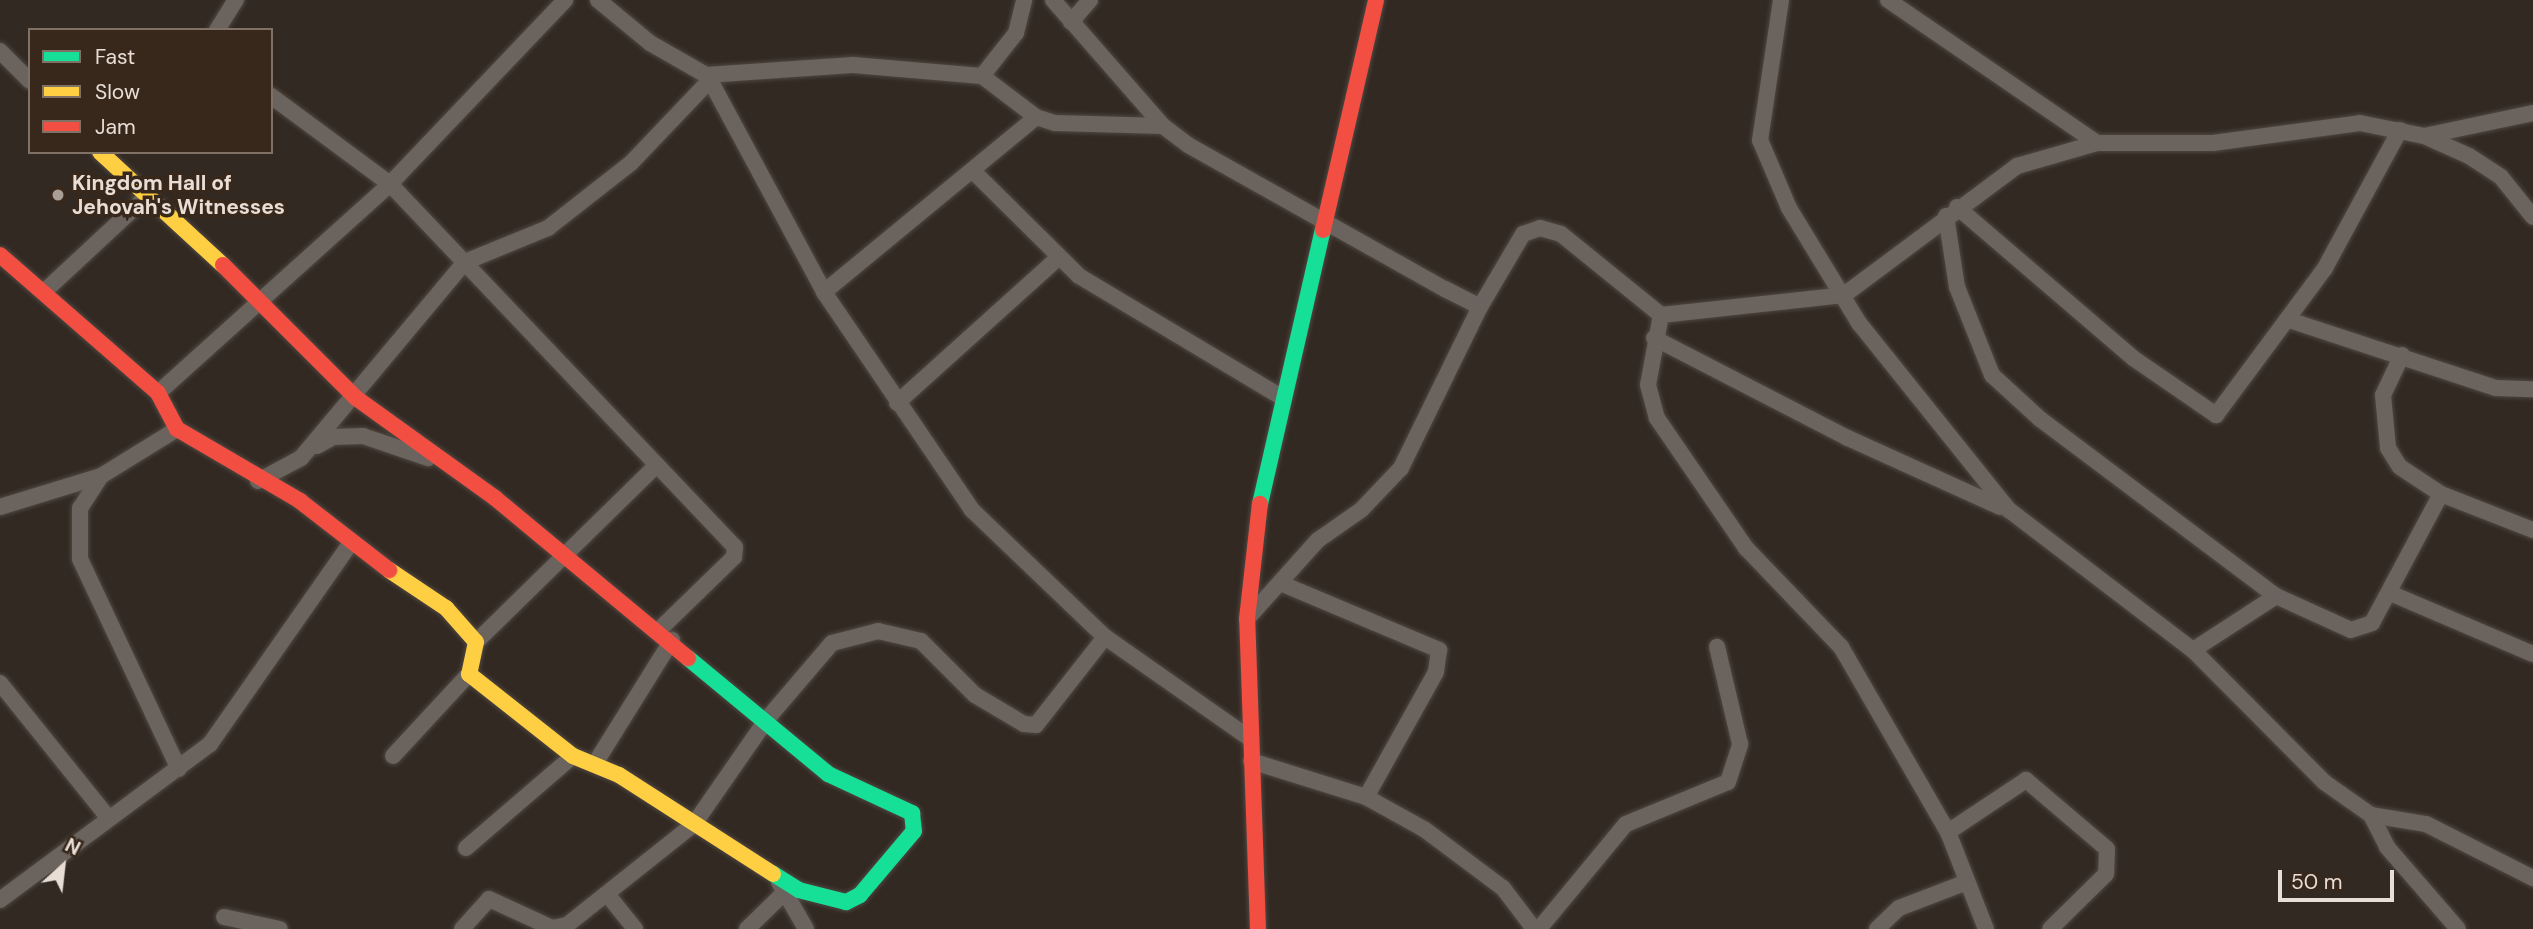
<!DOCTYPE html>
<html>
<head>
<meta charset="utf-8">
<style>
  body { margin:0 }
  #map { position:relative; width:2533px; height:929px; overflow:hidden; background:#322922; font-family:"DM Sans",sans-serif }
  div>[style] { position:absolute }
  .roads { filter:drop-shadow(0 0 2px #4f4741) drop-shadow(0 0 2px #4f4741) }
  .street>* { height:16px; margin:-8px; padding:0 8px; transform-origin:8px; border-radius:8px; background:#6a635e }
  .fast>* { height:16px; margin:-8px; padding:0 8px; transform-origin:8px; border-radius:8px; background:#16e098 }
  .slow>* { height:16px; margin:-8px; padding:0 8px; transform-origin:8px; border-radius:8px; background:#ffcf43 }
  .jam>* { height:16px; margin:-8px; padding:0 8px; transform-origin:8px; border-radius:8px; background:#f24e42 }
  .dots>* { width:19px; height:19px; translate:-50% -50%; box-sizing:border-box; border:4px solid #38281c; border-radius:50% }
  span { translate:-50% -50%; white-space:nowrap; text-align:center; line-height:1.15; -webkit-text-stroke:7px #38281c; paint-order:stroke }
  .poi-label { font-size:21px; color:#e9ded6; font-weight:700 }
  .left { translate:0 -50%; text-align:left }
  .legend { position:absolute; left:28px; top:28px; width:245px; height:126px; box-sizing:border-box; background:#38281c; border:2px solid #7f7166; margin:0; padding:9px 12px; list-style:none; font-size:21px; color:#e9ded6 }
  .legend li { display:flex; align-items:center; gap:14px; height:35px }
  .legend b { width:35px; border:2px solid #7f7166 }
  .north { position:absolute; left:28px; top:831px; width:70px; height:70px; -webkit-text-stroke:5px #38281c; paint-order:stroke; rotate:27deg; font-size:19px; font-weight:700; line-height:28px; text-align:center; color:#e9ded6 }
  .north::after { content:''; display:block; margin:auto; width:24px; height:32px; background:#e9ded6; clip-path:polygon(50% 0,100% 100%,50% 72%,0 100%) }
  .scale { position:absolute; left:2278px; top:870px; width:116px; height:32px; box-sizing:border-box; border:4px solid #e9ded6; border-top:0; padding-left:9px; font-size:21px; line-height:24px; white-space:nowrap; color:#e9ded6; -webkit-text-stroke:5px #38281c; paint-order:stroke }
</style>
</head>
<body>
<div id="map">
  <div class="roads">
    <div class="street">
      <i style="left:598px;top:0;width:67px;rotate:39.6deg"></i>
      <i style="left:650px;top:43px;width:64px;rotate:29.7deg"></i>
      <i style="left:706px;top:75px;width:147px;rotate:-3.9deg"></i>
      <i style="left:853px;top:65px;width:129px;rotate:4.9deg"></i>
      <i style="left:982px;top:76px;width:68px;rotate:37.2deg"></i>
      <i style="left:1036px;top:117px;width:20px;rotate:18deg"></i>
      <i style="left:1055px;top:123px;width:108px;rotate:1.6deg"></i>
      <i style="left:1053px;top:0;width:167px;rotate:48.9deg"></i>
      <i style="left:1163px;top:126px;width:31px;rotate:37deg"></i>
      <i style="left:1188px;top:145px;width:295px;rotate:29.3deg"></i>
      <i style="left:1445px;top:289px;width:39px;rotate:27deg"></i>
      <i style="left:1480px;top:307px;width:85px;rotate:-59.5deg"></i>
      <i style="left:1523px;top:234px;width:18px;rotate:-19deg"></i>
      <i style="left:1540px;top:228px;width:22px;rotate:16deg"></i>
      <i style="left:1561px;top:234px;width:129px;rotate:39deg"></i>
      <i style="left:1661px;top:315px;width:71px;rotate:100.5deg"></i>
      <i style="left:1648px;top:385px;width:34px;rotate:75deg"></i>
      <i style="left:1657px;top:418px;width:158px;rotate:55.6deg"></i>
      <i style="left:1746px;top:548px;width:137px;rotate:46.2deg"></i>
      <i style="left:1841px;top:647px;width:214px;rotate:60deg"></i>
      <i style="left:1948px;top:832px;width:104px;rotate:68.6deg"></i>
      <i style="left:1781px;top:0;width:142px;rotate:98.5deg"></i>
      <i style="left:1760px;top:140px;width:74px;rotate:66.9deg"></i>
      <i style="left:1789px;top:208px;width:135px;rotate:58.7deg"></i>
      <i style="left:1859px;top:323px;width:240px;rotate:51.3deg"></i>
      <i style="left:2009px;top:510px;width:231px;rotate:37.3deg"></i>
      <i style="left:2193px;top:650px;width:186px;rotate:45.2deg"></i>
      <i style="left:2324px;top:782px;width:57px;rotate:35.1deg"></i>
      <i style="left:2371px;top:815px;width:36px;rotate:63deg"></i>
      <i style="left:2387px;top:847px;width:108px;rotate:49.1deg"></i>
      <i style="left:1888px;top:0;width:253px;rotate:34.4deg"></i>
      <i style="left:2097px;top:143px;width:116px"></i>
      <i style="left:2213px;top:143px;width:148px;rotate:-7.7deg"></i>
      <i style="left:2360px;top:123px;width:65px;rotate:11.5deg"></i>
      <i style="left:2424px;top:136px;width:49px;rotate:24deg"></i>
      <i style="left:2469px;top:156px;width:38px;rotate:33deg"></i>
      <i style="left:2501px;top:177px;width:51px;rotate:51.3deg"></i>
      <i style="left:1071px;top:22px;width:29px;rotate:-49deg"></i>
      <i style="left:217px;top:30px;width:36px;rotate:-58deg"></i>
      <i style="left:0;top:51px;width:42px;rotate:45deg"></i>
      <i style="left:982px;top:76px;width:55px;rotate:-51.7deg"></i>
      <i style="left:1016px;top:33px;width:34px;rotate:-76deg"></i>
      <i style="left:710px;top:80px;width:241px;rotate:61.7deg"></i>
      <i style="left:824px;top:292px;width:263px;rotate:55.8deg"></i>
      <i style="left:972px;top:510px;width:184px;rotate:43.7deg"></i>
      <i style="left:1105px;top:637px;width:176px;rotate:35deg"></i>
      <i style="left:271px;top:96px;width:148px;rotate:36.5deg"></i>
      <i style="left:390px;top:184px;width:501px;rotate:46.46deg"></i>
      <i style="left:735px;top:547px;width:10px;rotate:96deg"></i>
      <i style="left:734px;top:557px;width:105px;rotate:135.8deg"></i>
      <i style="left:2424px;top:136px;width:111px;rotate:-11.9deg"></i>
      <i style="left:975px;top:173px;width:146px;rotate:44.7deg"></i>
      <i style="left:1079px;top:276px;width:235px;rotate:30.9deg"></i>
      <i style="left:1957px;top:207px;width:232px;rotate:40.6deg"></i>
      <i style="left:2133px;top:358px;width:101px;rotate:34.5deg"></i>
      <i style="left:2216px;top:415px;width:183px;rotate:-53.4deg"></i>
      <i style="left:2325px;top:268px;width:157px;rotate:-61.5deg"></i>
      <i style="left:1946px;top:216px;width:72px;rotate:81.2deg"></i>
      <i style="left:1957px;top:287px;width:95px;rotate:68.3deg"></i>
      <i style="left:1992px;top:375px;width:65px;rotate:42.5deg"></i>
      <i style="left:2040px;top:419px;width:295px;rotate:36.9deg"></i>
      <i style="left:2276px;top:596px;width:82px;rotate:24.4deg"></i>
      <i style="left:2351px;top:630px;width:22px;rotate:-18deg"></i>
      <i style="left:2372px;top:623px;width:146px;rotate:-61.9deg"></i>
      <i style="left:46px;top:290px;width:135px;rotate:-42.9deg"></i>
      <i style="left:824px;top:292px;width:275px;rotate:-39.5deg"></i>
      <i style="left:1661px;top:315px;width:184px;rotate:-6.2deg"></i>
      <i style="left:1844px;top:295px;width:216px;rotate:-36.7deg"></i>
      <i style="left:2017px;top:166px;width:83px;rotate:-16deg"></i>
      <i style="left:2289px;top:320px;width:218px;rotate:18.2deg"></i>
      <i style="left:2496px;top:388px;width:37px;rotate:2deg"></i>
      <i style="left:1654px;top:338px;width:218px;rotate:27.3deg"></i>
      <i style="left:1848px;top:438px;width:167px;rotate:24.4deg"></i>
      <i style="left:2402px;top:355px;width:44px;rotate:115.4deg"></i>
      <i style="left:2383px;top:395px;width:53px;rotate:84.6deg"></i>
      <i style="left:2388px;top:448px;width:22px;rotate:58deg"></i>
      <i style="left:2400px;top:467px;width:49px;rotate:33.4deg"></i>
      <i style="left:2441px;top:494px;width:99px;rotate:21.4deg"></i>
      <i style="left:158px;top:393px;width:312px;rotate:-42deg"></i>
      <i style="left:390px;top:184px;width:254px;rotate:-46.4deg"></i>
      <i style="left:897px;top:403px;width:217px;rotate:-42deg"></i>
      <i style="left:317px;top:446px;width:18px;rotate:-29deg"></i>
      <i style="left:333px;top:437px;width:30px;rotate:-2deg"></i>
      <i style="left:363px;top:436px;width:69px;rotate:18.7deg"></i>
      <i style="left:101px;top:476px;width:38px;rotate:123deg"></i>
      <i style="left:80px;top:508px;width:51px;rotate:90deg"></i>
      <i style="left:80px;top:559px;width:232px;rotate:64.8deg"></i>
      <i style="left:258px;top:481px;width:49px;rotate:-28.1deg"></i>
      <i style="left:301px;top:458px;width:256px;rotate:-50.1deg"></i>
      <i style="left:465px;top:262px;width:90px;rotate:-22.3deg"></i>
      <i style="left:548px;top:228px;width:105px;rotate:-38.1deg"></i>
      <i style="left:631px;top:163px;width:115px;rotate:-46.4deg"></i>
      <i style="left:710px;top:80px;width:6px;rotate:-129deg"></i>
      <i style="left:0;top:507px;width:106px;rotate:-17.1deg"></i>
      <i style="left:101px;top:476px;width:89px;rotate:-31.7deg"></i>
      <i style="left:1280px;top:583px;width:173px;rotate:22.8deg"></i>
      <i style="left:1439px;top:650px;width:22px;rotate:98deg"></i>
      <i style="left:1436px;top:672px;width:143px;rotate:119.2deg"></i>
      <i style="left:2390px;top:593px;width:155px;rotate:23.1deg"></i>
      <i style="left:1247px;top:619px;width:106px;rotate:-48.1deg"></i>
      <i style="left:1318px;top:540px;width:52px;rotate:-34.9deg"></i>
      <i style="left:1361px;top:510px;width:58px;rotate:-46.4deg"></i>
      <i style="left:1401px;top:468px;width:179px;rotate:-63.9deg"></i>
      <i style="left:476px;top:642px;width:253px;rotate:-44.4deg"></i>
      <i style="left:2193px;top:650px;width:99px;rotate:-33deg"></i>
      <i style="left:0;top:683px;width:171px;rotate:51.2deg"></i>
      <i style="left:393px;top:756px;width:112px;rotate:-47.2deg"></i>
      <i style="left:1251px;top:761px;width:121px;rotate:17.4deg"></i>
      <i style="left:1366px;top:797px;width:66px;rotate:28.9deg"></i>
      <i style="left:1424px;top:829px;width:99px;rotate:36.8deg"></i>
      <i style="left:1503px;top:888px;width:51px;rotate:52.9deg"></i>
      <i style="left:596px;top:762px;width:144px;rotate:-58.1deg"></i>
      <i style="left:2371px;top:815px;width:56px;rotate:9.3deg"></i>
      <i style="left:2426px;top:824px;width:120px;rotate:26.8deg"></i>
      <i style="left:1948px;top:832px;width:94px;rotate:-33.7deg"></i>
      <i style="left:2026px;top:780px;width:106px;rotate:40.4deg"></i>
      <i style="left:2107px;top:849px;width:25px;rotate:92deg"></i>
      <i style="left:2106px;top:874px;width:78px;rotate:135.5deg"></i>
      <i style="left:466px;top:848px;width:141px;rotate:-40.7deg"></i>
      <i style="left:779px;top:882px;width:54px;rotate:60.1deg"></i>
      <i style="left:607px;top:894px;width:45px;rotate:51.3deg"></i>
      <i style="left:0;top:900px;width:262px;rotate:-36.6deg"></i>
      <i style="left:210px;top:744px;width:244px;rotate:-55deg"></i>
      <i style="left:224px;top:917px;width:57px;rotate:12.1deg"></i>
      <i style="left:462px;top:929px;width:40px;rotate:-48deg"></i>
      <i style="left:489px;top:899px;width:69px;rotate:24.7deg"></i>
      <i style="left:552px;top:928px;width:15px;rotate:-11deg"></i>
      <i style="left:567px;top:925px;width:162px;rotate:-38.5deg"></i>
      <i style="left:694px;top:824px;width:128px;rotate:-55.2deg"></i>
      <i style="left:767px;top:719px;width:100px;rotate:-49.5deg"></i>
      <i style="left:832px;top:643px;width:48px;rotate:-14.6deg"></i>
      <i style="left:878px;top:631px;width:44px;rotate:13.1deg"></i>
      <i style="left:921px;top:641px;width:76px;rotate:45deg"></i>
      <i style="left:975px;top:695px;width:57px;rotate:30.6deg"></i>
      <i style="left:1024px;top:724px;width:12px;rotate:5deg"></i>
      <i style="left:1036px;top:725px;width:112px;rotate:-51.9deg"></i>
      <i style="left:747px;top:929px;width:54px;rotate:-44.3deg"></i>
      <i style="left:1539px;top:929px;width:136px;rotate:-50.4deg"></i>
      <i style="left:1626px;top:824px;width:110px;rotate:-22.4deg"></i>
      <i style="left:1728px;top:782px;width:40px;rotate:-72deg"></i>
      <i style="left:1740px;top:744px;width:100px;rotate:-103.3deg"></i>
      <i style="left:1877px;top:929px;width:30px;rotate:-44deg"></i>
      <i style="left:1899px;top:908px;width:70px;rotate:-21deg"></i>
    </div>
    <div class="fast">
      <i style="left:1260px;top:504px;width:281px;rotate:-77.1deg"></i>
      <i style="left:688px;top:658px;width:182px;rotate:39.6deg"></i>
      <i style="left:828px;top:774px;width:93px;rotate:24.9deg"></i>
      <i style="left:912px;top:813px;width:18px;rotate:84deg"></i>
      <i style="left:914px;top:831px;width:84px;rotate:130.2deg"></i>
      <i style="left:860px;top:895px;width:16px;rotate:153deg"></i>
      <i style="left:846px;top:902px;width:49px;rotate:-165.7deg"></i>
      <i style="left:799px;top:890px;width:31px;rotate:-148deg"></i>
    </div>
    <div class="slow">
      <i style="left:100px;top:152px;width:167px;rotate:42.6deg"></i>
      <i style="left:389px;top:570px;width:69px;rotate:33.7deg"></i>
      <i style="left:446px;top:608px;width:45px;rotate:48.6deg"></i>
      <i style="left:476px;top:642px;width:33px;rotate:102deg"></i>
      <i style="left:469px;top:674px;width:132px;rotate:38.3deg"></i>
      <i style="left:573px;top:756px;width:50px;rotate:22.4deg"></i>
      <i style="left:619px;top:775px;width:183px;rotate:32.7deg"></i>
    </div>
    <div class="jam">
      <i style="left:1323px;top:230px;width:236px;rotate:-77deg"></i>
      <i style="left:0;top:255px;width:210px;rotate:41.1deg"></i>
      <i style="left:158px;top:393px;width:41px;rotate:62.2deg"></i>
      <i style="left:177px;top:429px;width:143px;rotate:30.3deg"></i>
      <i style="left:300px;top:501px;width:113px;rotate:37.8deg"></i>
      <i style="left:223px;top:265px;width:188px;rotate:45deg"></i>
      <i style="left:356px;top:398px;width:171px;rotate:35.7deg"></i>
      <i style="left:495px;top:498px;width:251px;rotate:39.7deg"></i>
      <i style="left:1258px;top:929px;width:310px;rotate:-92deg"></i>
      <i style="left:1247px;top:619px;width:116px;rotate:-83.6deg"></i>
    </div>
  </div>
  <div class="dots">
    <i style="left:58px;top:195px;background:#a99f97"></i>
  </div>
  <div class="poi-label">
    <span class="left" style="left:72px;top:195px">Kingdom Hall of<br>Jehovah's Witnesses</span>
  </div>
  <ul class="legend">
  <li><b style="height:9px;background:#16e098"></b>Fast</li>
  <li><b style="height:9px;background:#ffcf43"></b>Slow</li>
  <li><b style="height:9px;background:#f24e42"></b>Jam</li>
  </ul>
  <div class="north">N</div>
  <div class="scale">50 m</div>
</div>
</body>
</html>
